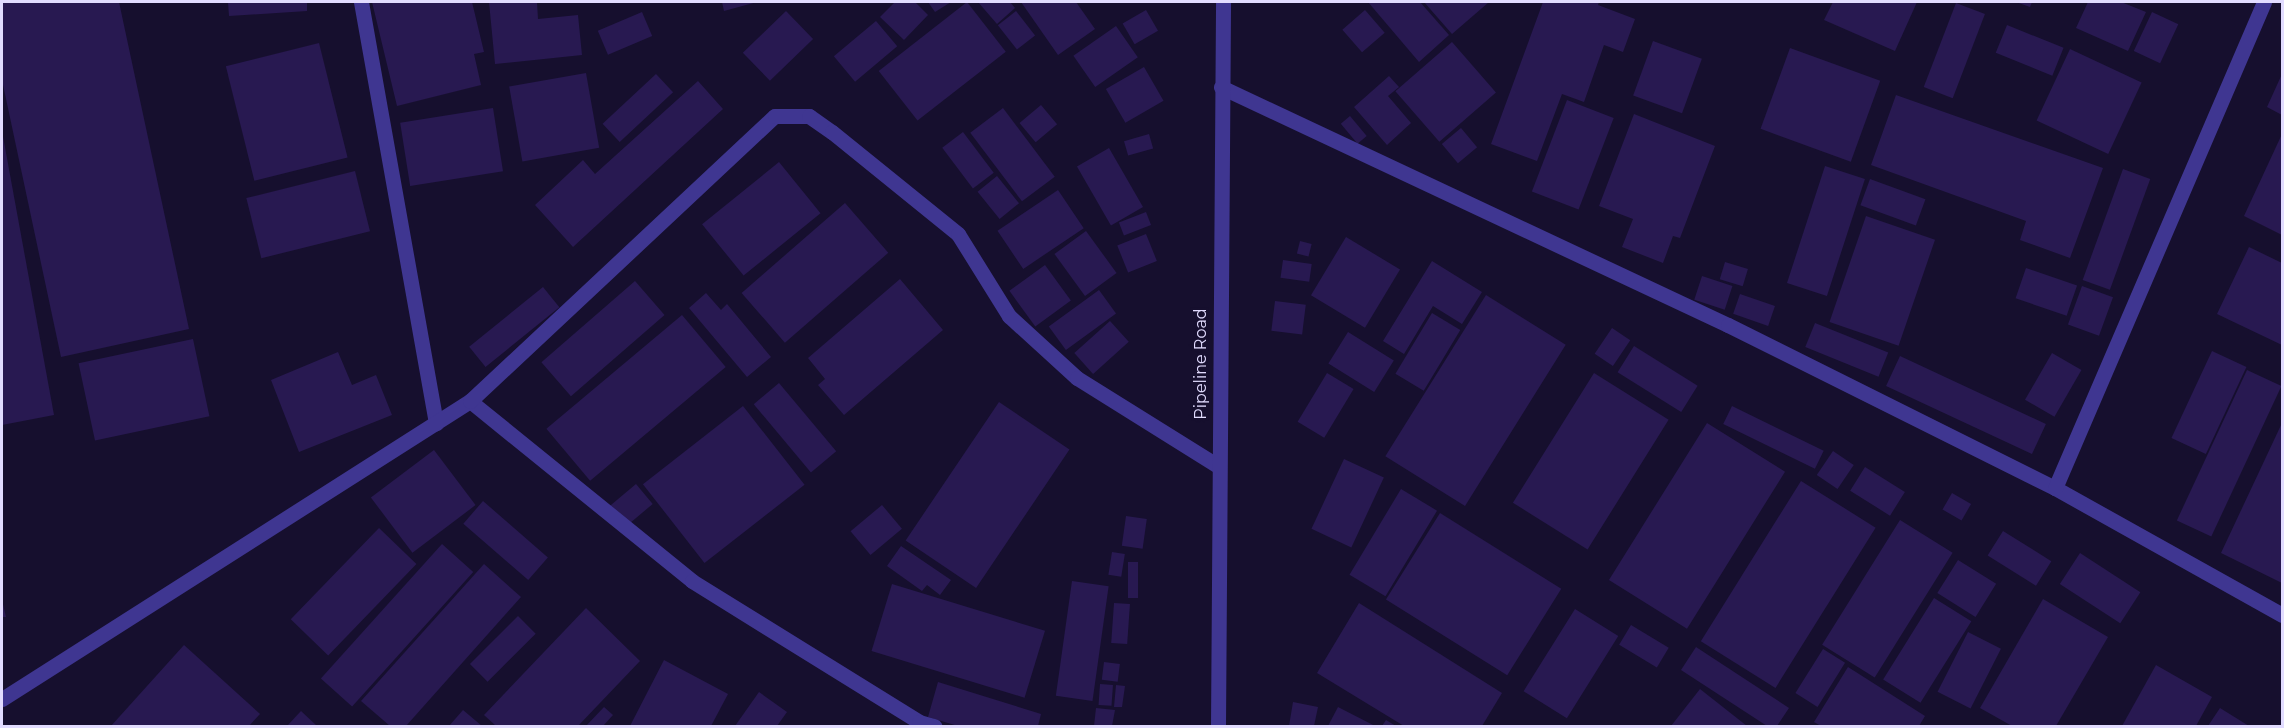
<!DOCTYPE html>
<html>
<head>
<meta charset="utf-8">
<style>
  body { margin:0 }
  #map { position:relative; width:2284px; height:728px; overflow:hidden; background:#160f2e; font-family:Montserrat,sans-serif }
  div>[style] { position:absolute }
  .building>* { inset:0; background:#281951; transform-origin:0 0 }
  .minor>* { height:15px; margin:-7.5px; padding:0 7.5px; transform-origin:7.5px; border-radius:7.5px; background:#3f3691 }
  span { translate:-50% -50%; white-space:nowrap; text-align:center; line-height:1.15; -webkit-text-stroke:5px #160f2e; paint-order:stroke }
  .street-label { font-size:16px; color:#e2dcff }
  .frame { position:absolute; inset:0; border:3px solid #e2dcff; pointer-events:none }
</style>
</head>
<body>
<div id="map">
  <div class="building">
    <i style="clip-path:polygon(2px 2px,119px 2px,189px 329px,61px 357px,2px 80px)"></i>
    <i style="clip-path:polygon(228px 2px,307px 2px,307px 11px,229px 16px)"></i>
    <i style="clip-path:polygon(372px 2px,472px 2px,484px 52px,474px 54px,481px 85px,397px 106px)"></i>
    <i style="clip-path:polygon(489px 2px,537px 2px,538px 19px,578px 15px,582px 55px,495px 64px)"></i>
    <i style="clip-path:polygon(722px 2px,757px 2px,724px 11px)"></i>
    <i style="clip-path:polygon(895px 2px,915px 2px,928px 15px,904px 40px,880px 17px)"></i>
    <i style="clip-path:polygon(928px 2px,951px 2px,935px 12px)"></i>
    <i style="left:967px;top:2px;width:63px;height:112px;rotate:52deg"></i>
    <i style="clip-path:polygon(978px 2px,1010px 2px,1015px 8px,997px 24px)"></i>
    <i style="clip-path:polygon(1021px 2px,1076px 2px,1095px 29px,1058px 55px)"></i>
    <i style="clip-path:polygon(1368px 2px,1420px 2px,1449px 35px,1419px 62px)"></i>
    <i style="clip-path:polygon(1424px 2px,1489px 2px,1452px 34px)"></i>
    <i style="clip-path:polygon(1543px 2px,1599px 2px,1598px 5px,1635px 19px,1623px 52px,1604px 45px,1584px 102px,1562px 94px,1537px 161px,1491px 144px)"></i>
    <i style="clip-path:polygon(1833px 2px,1917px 2px,1895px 51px,1824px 20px)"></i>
    <i style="clip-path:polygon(2016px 2px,2032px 2px,2030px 7px)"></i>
    <i style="clip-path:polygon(2088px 2px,2121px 2px,2146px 12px,2128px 51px,2076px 28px)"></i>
    <i style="left:1956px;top:3px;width:31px;height:90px;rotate:21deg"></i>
    <i style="left:1146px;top:10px;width:24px;height:27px;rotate:60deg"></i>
    <i style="left:1365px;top:10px;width:30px;height:30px;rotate:49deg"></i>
    <i style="left:786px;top:11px;width:39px;height:60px;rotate:46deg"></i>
    <i style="left:1016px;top:11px;width:31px;height:23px;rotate:52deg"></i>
    <i style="left:642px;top:12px;width:26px;height:48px;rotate:67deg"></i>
    <i style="left:2152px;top:12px;width:29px;height:43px;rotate:25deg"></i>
    <i style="left:876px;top:21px;width:33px;height:55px;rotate:50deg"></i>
    <i style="left:2007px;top:25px;width:61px;height:30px;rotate:22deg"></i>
    <i style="left:1116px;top:26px;width:38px;height:52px;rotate:55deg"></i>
    <i style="left:1653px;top:41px;width:52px;height:58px;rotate:20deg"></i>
    <i style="left:1452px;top:42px;width:67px;height:75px;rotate:49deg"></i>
    <i style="left:319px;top:43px;width:118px;height:96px;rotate:76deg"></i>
    <i style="left:1790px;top:48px;width:96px;height:86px;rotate:20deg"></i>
    <i style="left:2070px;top:49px;width:79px;height:79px;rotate:25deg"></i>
    <i style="left:1144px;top:67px;width:39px;height:44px;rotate:60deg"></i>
    <i style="left:586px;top:73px;width:76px;height:78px;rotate:80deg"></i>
    <i style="left:656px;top:74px;width:25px;height:73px;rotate:47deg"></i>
    <i style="clip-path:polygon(2282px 74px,2282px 115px,2267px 107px)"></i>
    <i style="clip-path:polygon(1389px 76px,1399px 87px,1388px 96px,1411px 123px,1387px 145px,1354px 107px)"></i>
    <i style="clip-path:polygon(698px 81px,723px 109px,573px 247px,535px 205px,583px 160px,595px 174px)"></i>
    <i style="clip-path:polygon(1896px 95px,2103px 168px,2070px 258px,2020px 240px,2026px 221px,1871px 165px)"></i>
    <i style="left:1567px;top:100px;width:50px;height:98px;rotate:21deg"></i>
    <i style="left:1041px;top:105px;width:25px;height:28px;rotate:50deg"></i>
    <i style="left:493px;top:108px;width:64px;height:94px;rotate:81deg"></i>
    <i style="left:1003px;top:108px;width:86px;height:41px;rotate:53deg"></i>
    <i style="clip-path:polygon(1634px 114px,1715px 146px,1680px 238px,1673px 236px,1663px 263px,1622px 247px,1633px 219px,1599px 206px)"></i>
    <i style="left:1350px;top:116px;width:26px;height:12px;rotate:50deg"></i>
    <i style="left:1461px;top:128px;width:25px;height:25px;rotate:50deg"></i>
    <i style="clip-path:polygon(2px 131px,54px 415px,2px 425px)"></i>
    <i style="left:963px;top:132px;width:51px;height:26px;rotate:53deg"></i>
    <i style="left:1149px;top:134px;width:15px;height:26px;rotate:74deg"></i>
    <i style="clip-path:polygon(2282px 134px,2282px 235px,2244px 216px)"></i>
    <i style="left:1109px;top:148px;width:68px;height:37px;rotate:60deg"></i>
    <i style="left:779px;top:162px;width:66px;height:99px;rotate:51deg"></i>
    <i style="left:1825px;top:166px;width:42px;height:123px;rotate:18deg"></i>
    <i style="left:2123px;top:169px;width:29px;height:118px;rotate:20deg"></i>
    <i style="left:355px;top:171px;width:62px;height:112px;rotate:76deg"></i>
    <i style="left:997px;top:176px;width:35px;height:25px;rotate:51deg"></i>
    <i style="left:1870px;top:179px;width:59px;height:28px;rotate:20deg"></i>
    <i style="left:1058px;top:190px;width:46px;height:73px;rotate:56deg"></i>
    <i style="left:845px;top:203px;width:66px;height:137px;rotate:49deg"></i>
    <i style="left:1146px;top:212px;width:14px;height:29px;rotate:69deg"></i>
    <i style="left:1866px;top:216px;width:73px;height:112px;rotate:19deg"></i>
    <i style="left:1086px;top:231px;width:52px;height:39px;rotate:54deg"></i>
    <i style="left:1146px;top:234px;width:29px;height:31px;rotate:68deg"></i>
    <i style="left:1346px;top:237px;width:63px;height:68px;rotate:31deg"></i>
    <i style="left:1300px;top:241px;width:12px;height:13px;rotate:14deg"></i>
    <i style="clip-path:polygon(2249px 247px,2282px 263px,2282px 345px,2217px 314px)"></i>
    <i style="left:1283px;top:260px;width:29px;height:18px;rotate:8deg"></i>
    <i style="clip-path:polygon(1432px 261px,1482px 292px,1462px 324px,1433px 306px,1404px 354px,1383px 341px)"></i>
    <i style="left:1725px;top:262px;width:24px;height:18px;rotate:17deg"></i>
    <i style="left:1045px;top:265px;width:44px;height:44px;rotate:54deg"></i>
    <i style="left:2026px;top:268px;width:54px;height:32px;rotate:19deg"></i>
    <i style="left:1702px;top:276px;width:32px;height:25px;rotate:18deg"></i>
    <i style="clip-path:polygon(900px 279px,943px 330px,844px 415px,818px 385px,825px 379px,808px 358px)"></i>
    <i style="left:635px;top:281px;width:45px;height:124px;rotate:49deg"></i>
    <i style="left:2082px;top:286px;width:33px;height:41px;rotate:20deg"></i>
    <i style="left:543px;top:287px;width:26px;height:95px;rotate:51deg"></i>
    <i style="left:1099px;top:290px;width:29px;height:62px;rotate:54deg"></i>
    <i style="clip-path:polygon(706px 293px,721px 310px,727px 304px,771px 357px,747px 377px,689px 308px)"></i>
    <i style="left:1740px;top:294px;width:37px;height:21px;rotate:19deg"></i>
    <i style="left:1486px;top:295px;width:94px;height:190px;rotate:32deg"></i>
    <i style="left:1275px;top:301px;width:31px;height:30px;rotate:7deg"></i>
    <i style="left:1432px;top:313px;width:33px;height:71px;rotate:31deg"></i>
    <i style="left:682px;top:315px;width:68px;height:177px;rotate:50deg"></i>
    <i style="left:1110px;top:321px;width:28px;height:48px;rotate:48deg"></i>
    <i style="left:1815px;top:323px;width:79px;height:26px;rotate:22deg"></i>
    <i style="left:1612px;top:328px;width:22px;height:31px;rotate:34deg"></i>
    <i style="left:1348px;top:332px;width:54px;height:37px;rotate:32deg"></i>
    <i style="left:193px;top:339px;width:79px;height:117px;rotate:78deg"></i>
    <i style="left:1634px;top:346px;width:75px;height:31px;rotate:32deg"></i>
    <i style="left:2212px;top:351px;width:38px;height:96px;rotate:25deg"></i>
    <i style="clip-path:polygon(338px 352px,352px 385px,376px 375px,392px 415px,299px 452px,271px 380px)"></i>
    <i style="left:2052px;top:353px;width:34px;height:54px;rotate:30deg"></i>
    <i style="left:1900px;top:356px;width:161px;height:33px;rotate:25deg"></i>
    <i style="left:2247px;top:370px;width:38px;height:166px;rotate:25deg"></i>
    <i style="left:1327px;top:373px;width:31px;height:57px;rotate:31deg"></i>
    <i style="left:1594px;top:373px;width:88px;height:153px;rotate:32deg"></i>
    <i style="left:779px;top:383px;width:89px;height:33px;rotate:50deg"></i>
    <i style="left:999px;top:402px;width:85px;height:167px;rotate:34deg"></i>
    <i style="left:743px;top:406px;width:100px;height:127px;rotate:52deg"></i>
    <i style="left:1732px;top:406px;width:102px;height:20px;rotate:26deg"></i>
    <i style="left:1707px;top:423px;width:92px;height:185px;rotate:32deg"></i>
    <i style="clip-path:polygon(2282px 423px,2282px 583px,2221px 553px)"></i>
    <i style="left:434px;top:450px;width:69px;height:79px;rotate:53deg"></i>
    <i style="left:1833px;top:451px;width:25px;height:29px;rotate:34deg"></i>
    <i style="left:1344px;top:459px;width:44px;height:77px;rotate:25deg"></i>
    <i style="left:1865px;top:467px;width:47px;height:28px;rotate:32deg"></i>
    <i style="left:1801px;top:481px;width:88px;height:189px;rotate:32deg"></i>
    <i style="left:636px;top:484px;width:26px;height:35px;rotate:50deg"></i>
    <i style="left:1401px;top:489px;width:42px;height:100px;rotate:31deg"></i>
    <i style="left:1952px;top:493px;width:22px;height:19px;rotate:30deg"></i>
    <i style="left:483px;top:501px;width:86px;height:30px;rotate:41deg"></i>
    <i style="left:882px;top:505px;width:31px;height:41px;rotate:50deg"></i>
    <i style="left:1440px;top:513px;width:143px;height:102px;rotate:32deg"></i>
    <i style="left:1126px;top:516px;width:21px;height:30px;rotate:8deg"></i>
    <i style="left:1900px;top:520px;width:62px;height:147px;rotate:32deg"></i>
    <i style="left:379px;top:528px;width:52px;height:127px;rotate:44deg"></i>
    <i style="left:2003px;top:531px;width:57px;height:29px;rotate:32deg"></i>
    <i style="left:442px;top:544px;width:42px;height:181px;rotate:42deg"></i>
    <i style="clip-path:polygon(901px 546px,951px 580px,940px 595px,927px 585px,922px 591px,887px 566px)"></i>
    <i style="left:1112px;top:552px;width:13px;height:23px;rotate:9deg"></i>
    <i style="left:2080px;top:553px;width:72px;height:37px;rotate:33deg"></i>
    <i style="left:1958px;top:560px;width:45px;height:39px;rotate:32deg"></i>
    <i style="left:1128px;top:562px;width:10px;height:36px"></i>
    <i style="clip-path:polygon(484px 564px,521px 597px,406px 726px,390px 726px,361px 701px)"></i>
    <i style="left:1072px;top:581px;width:37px;height:116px;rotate:8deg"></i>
    <i style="left:892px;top:584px;width:160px;height:70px;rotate:17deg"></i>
    <i style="left:1934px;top:598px;width:44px;height:96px;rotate:32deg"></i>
    <i style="clip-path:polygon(2043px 599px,2108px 637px,2056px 726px,2012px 726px,1980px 708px)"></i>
    <i style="clip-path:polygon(2px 600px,6px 617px,2px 617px)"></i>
    <i style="left:1114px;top:603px;width:16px;height:40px;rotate:4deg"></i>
    <i style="clip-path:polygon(1359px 603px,1502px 693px,1482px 726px,1404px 726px,1317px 673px)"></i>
    <i style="clip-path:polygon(586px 608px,640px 661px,578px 726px,496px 726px,484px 715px)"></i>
    <i style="left:1575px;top:609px;width:51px;height:97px;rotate:32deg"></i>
    <i style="left:518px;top:616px;width:25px;height:68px;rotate:45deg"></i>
    <i style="left:1631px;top:625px;width:44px;height:23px;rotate:31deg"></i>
    <i style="left:1968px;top:632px;width:37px;height:67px;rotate:27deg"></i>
    <i style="clip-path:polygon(184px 645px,260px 714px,249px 726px,111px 726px)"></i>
    <i style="clip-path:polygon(1696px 647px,1789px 708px,1777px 726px,1767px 726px,1681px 670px)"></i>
    <i style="left:1823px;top:649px;width:26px;height:52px;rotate:32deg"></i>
    <i style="clip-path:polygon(664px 660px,728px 694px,711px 726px,630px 726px)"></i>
    <i style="left:1104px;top:662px;width:16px;height:18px;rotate:7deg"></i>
    <i style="clip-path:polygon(2156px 665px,2212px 697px,2196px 726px,2122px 726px)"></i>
    <i style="clip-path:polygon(1848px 667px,1925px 716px,1919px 726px,1821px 726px,1814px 722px)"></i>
    <i style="clip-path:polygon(938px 682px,1041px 714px,1038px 726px,958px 726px,928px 717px)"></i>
    <i style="left:1100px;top:684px;width:13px;height:21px;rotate:4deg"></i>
    <i style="clip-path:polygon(1116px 685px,1125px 686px,1122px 707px,1114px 707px)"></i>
    <i style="clip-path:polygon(1700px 689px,1747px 726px,1671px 726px)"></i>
    <i style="clip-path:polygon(759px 692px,787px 712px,777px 726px,735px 726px)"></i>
    <i style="clip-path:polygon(1293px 702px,1318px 707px,1314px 726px,1289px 726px)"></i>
    <i style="clip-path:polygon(604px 707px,613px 715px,603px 726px,586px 726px)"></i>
    <i style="clip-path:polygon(1338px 707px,1375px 726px,1328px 726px)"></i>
    <i style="clip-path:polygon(1096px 708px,1115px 710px,1112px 726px,1094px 726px)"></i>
    <i style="clip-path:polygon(2220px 708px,2249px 726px,2208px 726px)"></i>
    <i style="clip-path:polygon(463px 710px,482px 726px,449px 726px)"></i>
    <i style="clip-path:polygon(301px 711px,317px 726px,287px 726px)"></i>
    <i style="clip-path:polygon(1386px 720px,1396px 726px,1382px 726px)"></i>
  </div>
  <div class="minor">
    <i style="left:361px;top:2px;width:428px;rotate:79.9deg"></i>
    <i style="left:1221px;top:87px;width:560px;rotate:25.15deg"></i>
    <i style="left:1728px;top:325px;width:365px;rotate:26.5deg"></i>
    <i style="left:2055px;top:488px;width:260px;rotate:29.2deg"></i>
    <i style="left:470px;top:401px;width:286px;rotate:39deg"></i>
    <i style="left:692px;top:581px;width:267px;rotate:31.8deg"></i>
    <i style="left:919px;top:722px;width:16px;rotate:15deg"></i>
    <i style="left:2055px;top:488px;width:529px;rotate:-66.73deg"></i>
    <i style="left:2px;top:699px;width:555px;rotate:-32.49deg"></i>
    <i style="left:470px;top:401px;width:417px;rotate:-43.1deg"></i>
    <i style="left:775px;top:116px;width:34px"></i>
    <i style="left:809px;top:116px;width:28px;rotate:35deg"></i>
    <i style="left:832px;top:132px;width:162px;rotate:39deg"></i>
    <i style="left:958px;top:234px;width:97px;rotate:58.1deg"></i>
    <i style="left:1009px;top:316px;width:92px;rotate:42.4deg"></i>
    <i style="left:1077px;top:378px;width:166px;rotate:32deg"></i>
    <i style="left:1218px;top:726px;width:724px;rotate:-89.6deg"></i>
  </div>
  <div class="street-label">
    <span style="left:1201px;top:364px;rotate:-90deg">Pipeline Road</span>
  </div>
  <div class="frame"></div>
</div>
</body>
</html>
